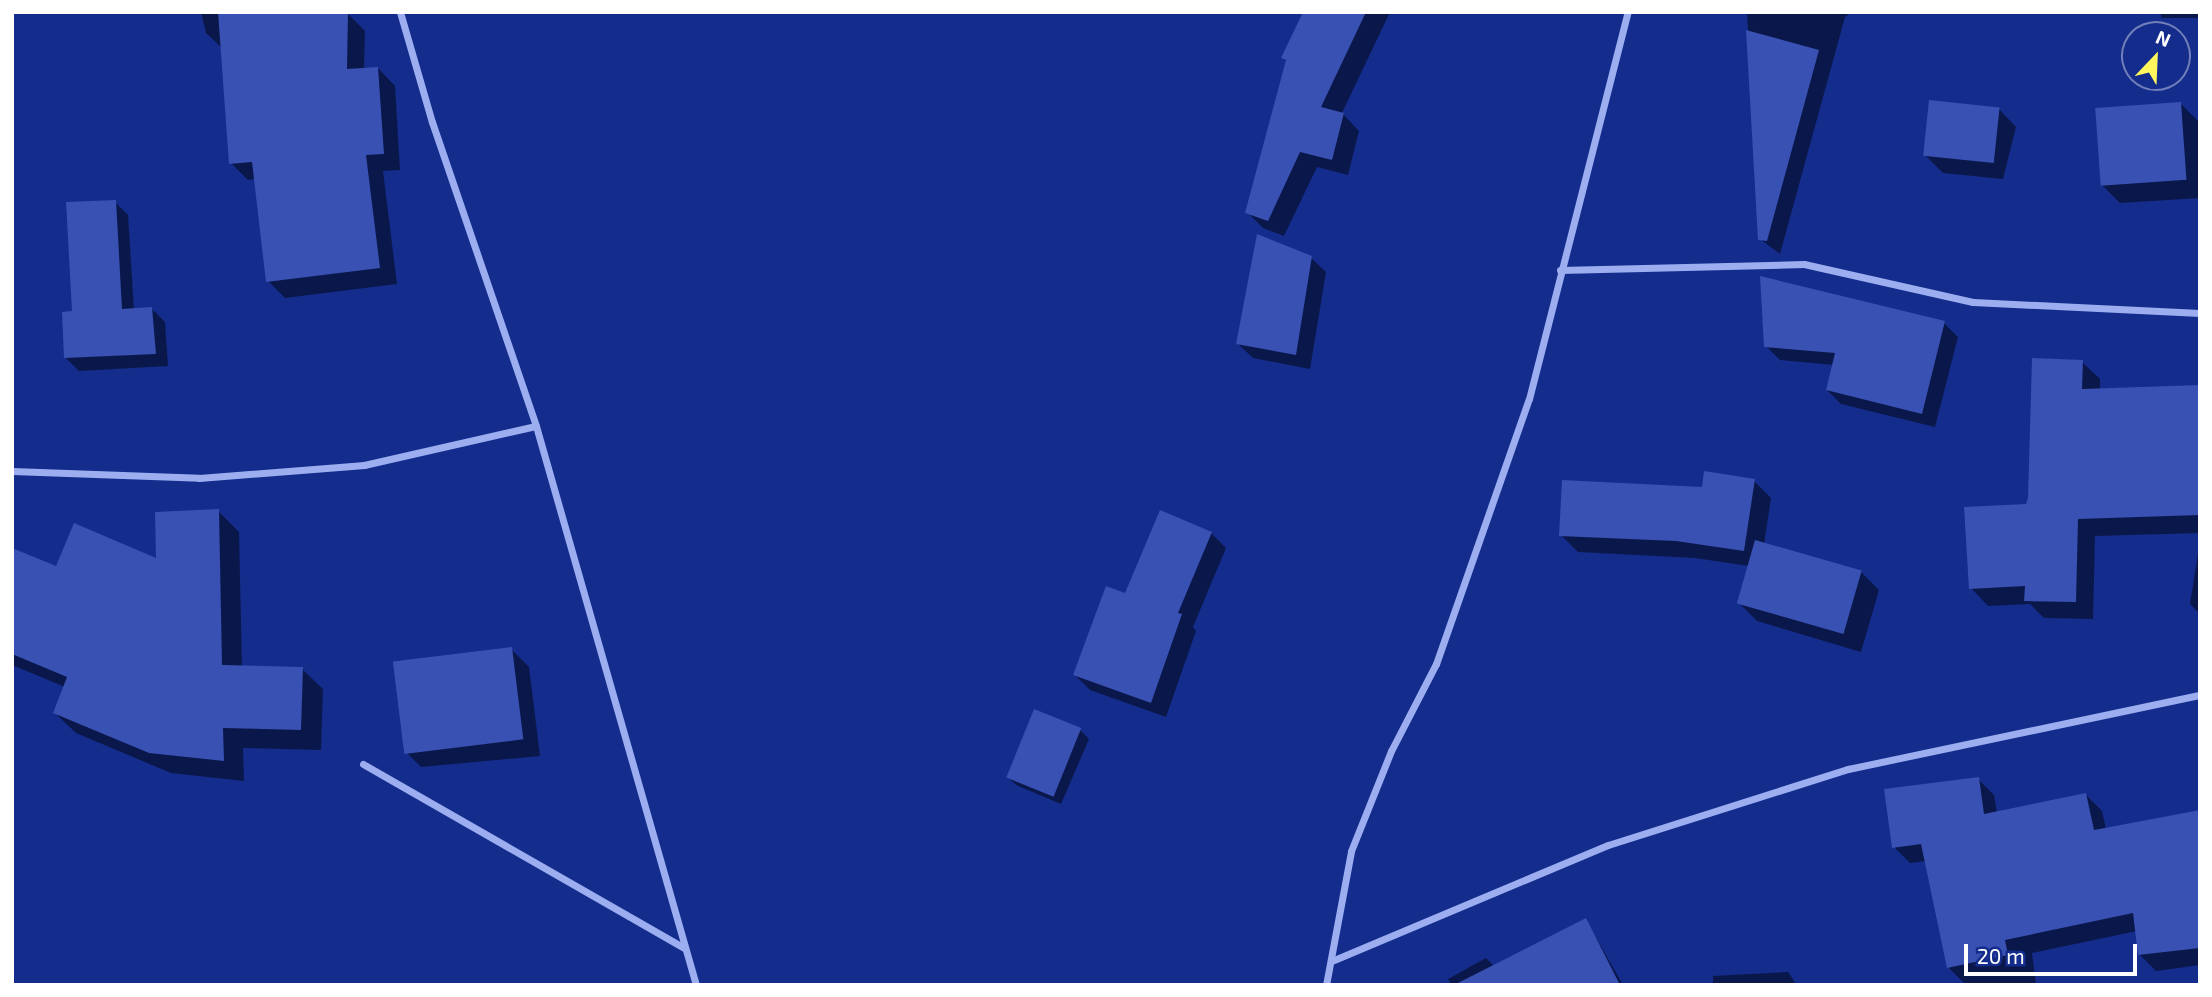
<!DOCTYPE html>
<html>
<head>
<meta charset="utf-8">
<style>
  body { margin:0 }
  #map { position:relative; width:2212px; height:997px; overflow:hidden; background:#142c8c; font-family:"Exo 2",sans-serif }
  div>[style] { position:absolute }
  .shadow>* { inset:0; background:#0007; transform-origin:0 0 }
  .building>* { inset:0; background:#3851b3; transform-origin:0 0 }
  .minor>* { height:7px; margin:-3.5px; padding:0 3.5px; transform-origin:3.5px; border-radius:3.5px; background:#9caef0 }
  span { translate:-50% -50%; white-space:nowrap; text-align:center; line-height:1.15; -webkit-text-stroke:5px #142c8c; paint-order:stroke }
  .frame { position:absolute; inset:0; border:14px solid #fff; pointer-events:none }
  .north { position:absolute; left:2121px; top:21px; width:70px; height:70px; box-sizing:border-box; background:#142c8c; border:2px solid #7280ba; border-radius:50%; rotate:23deg; font-size:19px; font-weight:700; line-height:28px; text-align:center; color:#fff }
  .north::after { content:''; display:block; margin:auto; width:24px; height:32px; background:#fff75b; clip-path:polygon(50% 0,100% 100%,50% 72%,0 100%) }
  .scale { position:absolute; left:1964px; top:944px; width:173px; height:32px; box-sizing:border-box; border:4px solid #fff; border-top:0; padding-left:9px; font-size:21px; line-height:24px; white-space:nowrap; color:#fff; -webkit-text-stroke:5px #142c8c; paint-order:stroke }
</style>
</head>
<body>
<div id="map">
  <div class="shadow">
    <i style="clip-path:polygon(201px 12px,348px 14px,365px 31px,364px 69px,378px 68px,395px 86px,400px 170px,383px 171px,397px 284px,285px 298px,268px 281px,255px 179px,248px 180px,231px 163px,223px 49px,206px 33px)"></i>
    <i style="clip-path:polygon(1305px 12px,1390px 12px,1342px 113px,1359px 131px,1348px 175px,1317px 167px,1284px 236px,1263px 228px,1247px 212px,1287px 62px,1283px 58px)"></i>
    <i style="clip-path:polygon(1747px 12px,1852px 12px,1845px 17px,1780px 254px,1760px 239px)"></i>
    <i style="left:2161px;top:12px;width:39px;height:6px"></i>
    <i style="clip-path:polygon(2180px 103px,2198px 121px,2200px 198px,2120px 203px,2102px 185px)"></i>
    <i style="clip-path:polygon(1999px 109px,2016px 127px,2003px 179px,1943px 173px,1925px 155px)"></i>
    <i style="clip-path:polygon(115px 202px,128px 215px,134px 310px,152px 309px,165px 322px,168px 366px,79px 371px,66px 358px,73px 313px)"></i>
    <i style="clip-path:polygon(1311px 258px,1326px 272px,1310px 369px,1253px 358px,1238px 344px)"></i>
    <i style="clip-path:polygon(1944px 323px,1958px 337px,1935px 427px,1841px 404px,1827px 390px,1834px 365px,1780px 360px,1766px 346px)"></i>
    <i style="clip-path:polygon(2082px 362px,2100px 379px,2100px 390px,2200px 387px,2200px 533px,2095px 536px,2093px 619px,2044px 618px,2030px 604px,1988px 606px,1971px 588px,2027px 506px)"></i>
    <i style="clip-path:polygon(1754px 481px,1771px 498px,1764px 544px,1861px 572px,1879px 590px,1861px 652px,1757px 621px,1739px 603px,1749px 566px,1695px 558px,1578px 552px,1561px 535px,1703px 488px)"></i>
    <i style="clip-path:polygon(218px 511px,239px 532px,242px 667px,302px 669px,323px 689px,321px 750px,243px 748px,244px 781px,171px 773px,76px 733px,55px 713px,65px 687px,12px 665px,12px 550px,57px 568px,158px 560px)"></i>
    <i style="clip-path:polygon(1211px 533px,1226px 548px,1193px 627px,1196px 631px,1166px 717px,1090px 690px,1075px 675px,1126px 595px)"></i>
    <i style="clip-path:polygon(2200px 541px,2200px 614px,2190px 604px)"></i>
    <i style="clip-path:polygon(511px 649px,529px 667px,540px 756px,421px 767px,403px 749px)"></i>
    <i style="clip-path:polygon(1080px 730px,1089px 739px,1061px 804px,1016px 785px,1007px 776px)"></i>
    <i style="clip-path:polygon(1978px 779px,1994px 795px,1997px 813px,2086px 795px,2102px 811px,2106px 829px,2200px 812px,2200px 965px,2156px 971px,2140px 955px,2137px 931px,2032px 953px,2036px 985px,1964px 983px,1948px 967px,1926px 861px,1910px 863px,1894px 847px)"></i>
    <i style="clip-path:polygon(1586px 920px,1623px 985px,1452px 985px,1448px 979px,1486px 958px,1494px 966px)"></i>
    <i style="clip-path:polygon(1788px 972px,1797px 985px,1713px 985px,1713px 976px)"></i>
  </div>
  <div class="building">
    <i style="clip-path:polygon(218px 12px,348px 12px,347px 69px,378px 67px,384px 154px,366px 155px,380px 268px,266px 282px,252px 162px,229px 164px)"></i>
    <i style="clip-path:polygon(1303px 12px,1366px 12px,1321px 107px,1344px 113px,1332px 160px,1300px 152px,1268px 221px,1245px 213px,1286px 60px,1281px 58px)"></i>
    <i style="clip-path:polygon(1746px 30px,1819px 50px,1767px 241px,1758px 240px)"></i>
    <i style="left:1929px;top:100px;width:71px;height:56px;rotate:6deg"></i>
    <i style="left:2181px;top:102px;width:78px;height:86px;rotate:86deg"></i>
    <i style="clip-path:polygon(116px 200px,122px 309px,152px 307px,156px 354px,64px 358px,62px 312px,72px 311px,66px 202px)"></i>
    <i style="clip-path:polygon(1257px 234px,1312px 256px,1296px 355px,1236px 344px)"></i>
    <i style="clip-path:polygon(1760px 276px,1945px 321px,1922px 414px,1826px 390px,1835px 353px,1764px 347px)"></i>
    <i style="clip-path:polygon(2032px 358px,2083px 360px,2082px 389px,2200px 385px,2200px 515px,2078px 519px,2076px 602px,2024px 601px,2025px 586px,1969px 589px,1964px 507px,2026px 504px,2028px 498px)"></i>
    <i style="clip-path:polygon(1704px 471px,1755px 479px,1744px 551px,1676px 541px,1559px 536px,1562px 480px,1702px 487px)"></i>
    <i style="clip-path:polygon(219px 509px,222px 665px,303px 667px,301px 730px,223px 728px,224px 761px,149px 753px,53px 713px,67px 677px,12px 654px,12px 548px,56px 566px,74px 523px,156px 558px,155px 512px)"></i>
    <i style="clip-path:polygon(1160px 510px,1212px 532px,1178px 613px,1182px 614px,1151px 703px,1073px 675px,1106px 586px,1125px 593px)"></i>
    <i style="left:1755px;top:540px;width:111px;height:66px;rotate:16deg"></i>
    <i style="left:512px;top:647px;width:93px;height:120px;rotate:83deg"></i>
    <i style="left:1034px;top:709px;width:51px;height:74px;rotate:22deg"></i>
    <i style="clip-path:polygon(1979px 777px,1984px 814px,2086px 793px,2094px 830px,2200px 810px,2200px 948px,2138px 955px,2133px 913px,2005px 940px,2008px 955px,1947px 968px,1921px 844px,1892px 848px,1884px 789px)"></i>
    <i style="clip-path:polygon(1586px 918px,1620px 985px,1454px 985px)"></i>
  </div>
  <div class="minor">
    <i style="left:400px;top:12px;width:115px;rotate:73.8deg"></i>
    <i style="left:432px;top:122px;width:321px;rotate:71.1deg"></i>
    <i style="left:536px;top:426px;width:581px;rotate:74.03deg"></i>
    <i style="left:1560px;top:270px;width:244px;rotate:-1.4deg"></i>
    <i style="left:1804px;top:264px;width:173px;rotate:12.7deg"></i>
    <i style="left:1973px;top:302px;width:227px;rotate:2.8deg"></i>
    <i style="left:12px;top:471px;width:187px;rotate:2.1deg"></i>
    <i style="left:199px;top:478px;width:166px;rotate:-4.5deg"></i>
    <i style="left:364px;top:465px;width:176px;rotate:-12.8deg"></i>
    <i style="left:363px;top:764px;width:370px;rotate:29.8deg"></i>
    <i style="left:1334px;top:960px;width:297px;rotate:-22.8deg"></i>
    <i style="left:1608px;top:845px;width:252px;rotate:-17.6deg"></i>
    <i style="left:1848px;top:769px;width:360px;rotate:-11.9deg"></i>
    <i style="left:1326px;top:985px;width:136px;rotate:-79.4deg"></i>
    <i style="left:1351px;top:851px;width:108px;rotate:-68.2deg"></i>
    <i style="left:1391px;top:751px;width:98px;rotate:-62.7deg"></i>
    <i style="left:1436px;top:664px;width:281px;rotate:-70.7deg"></i>
    <i style="left:1529px;top:399px;width:399px;rotate:-75.7deg"></i>
  </div>
  <div class="frame"></div>
  <div class="north">N</div>
  <div class="scale">20 m</div>
</div>
</body>
</html>
